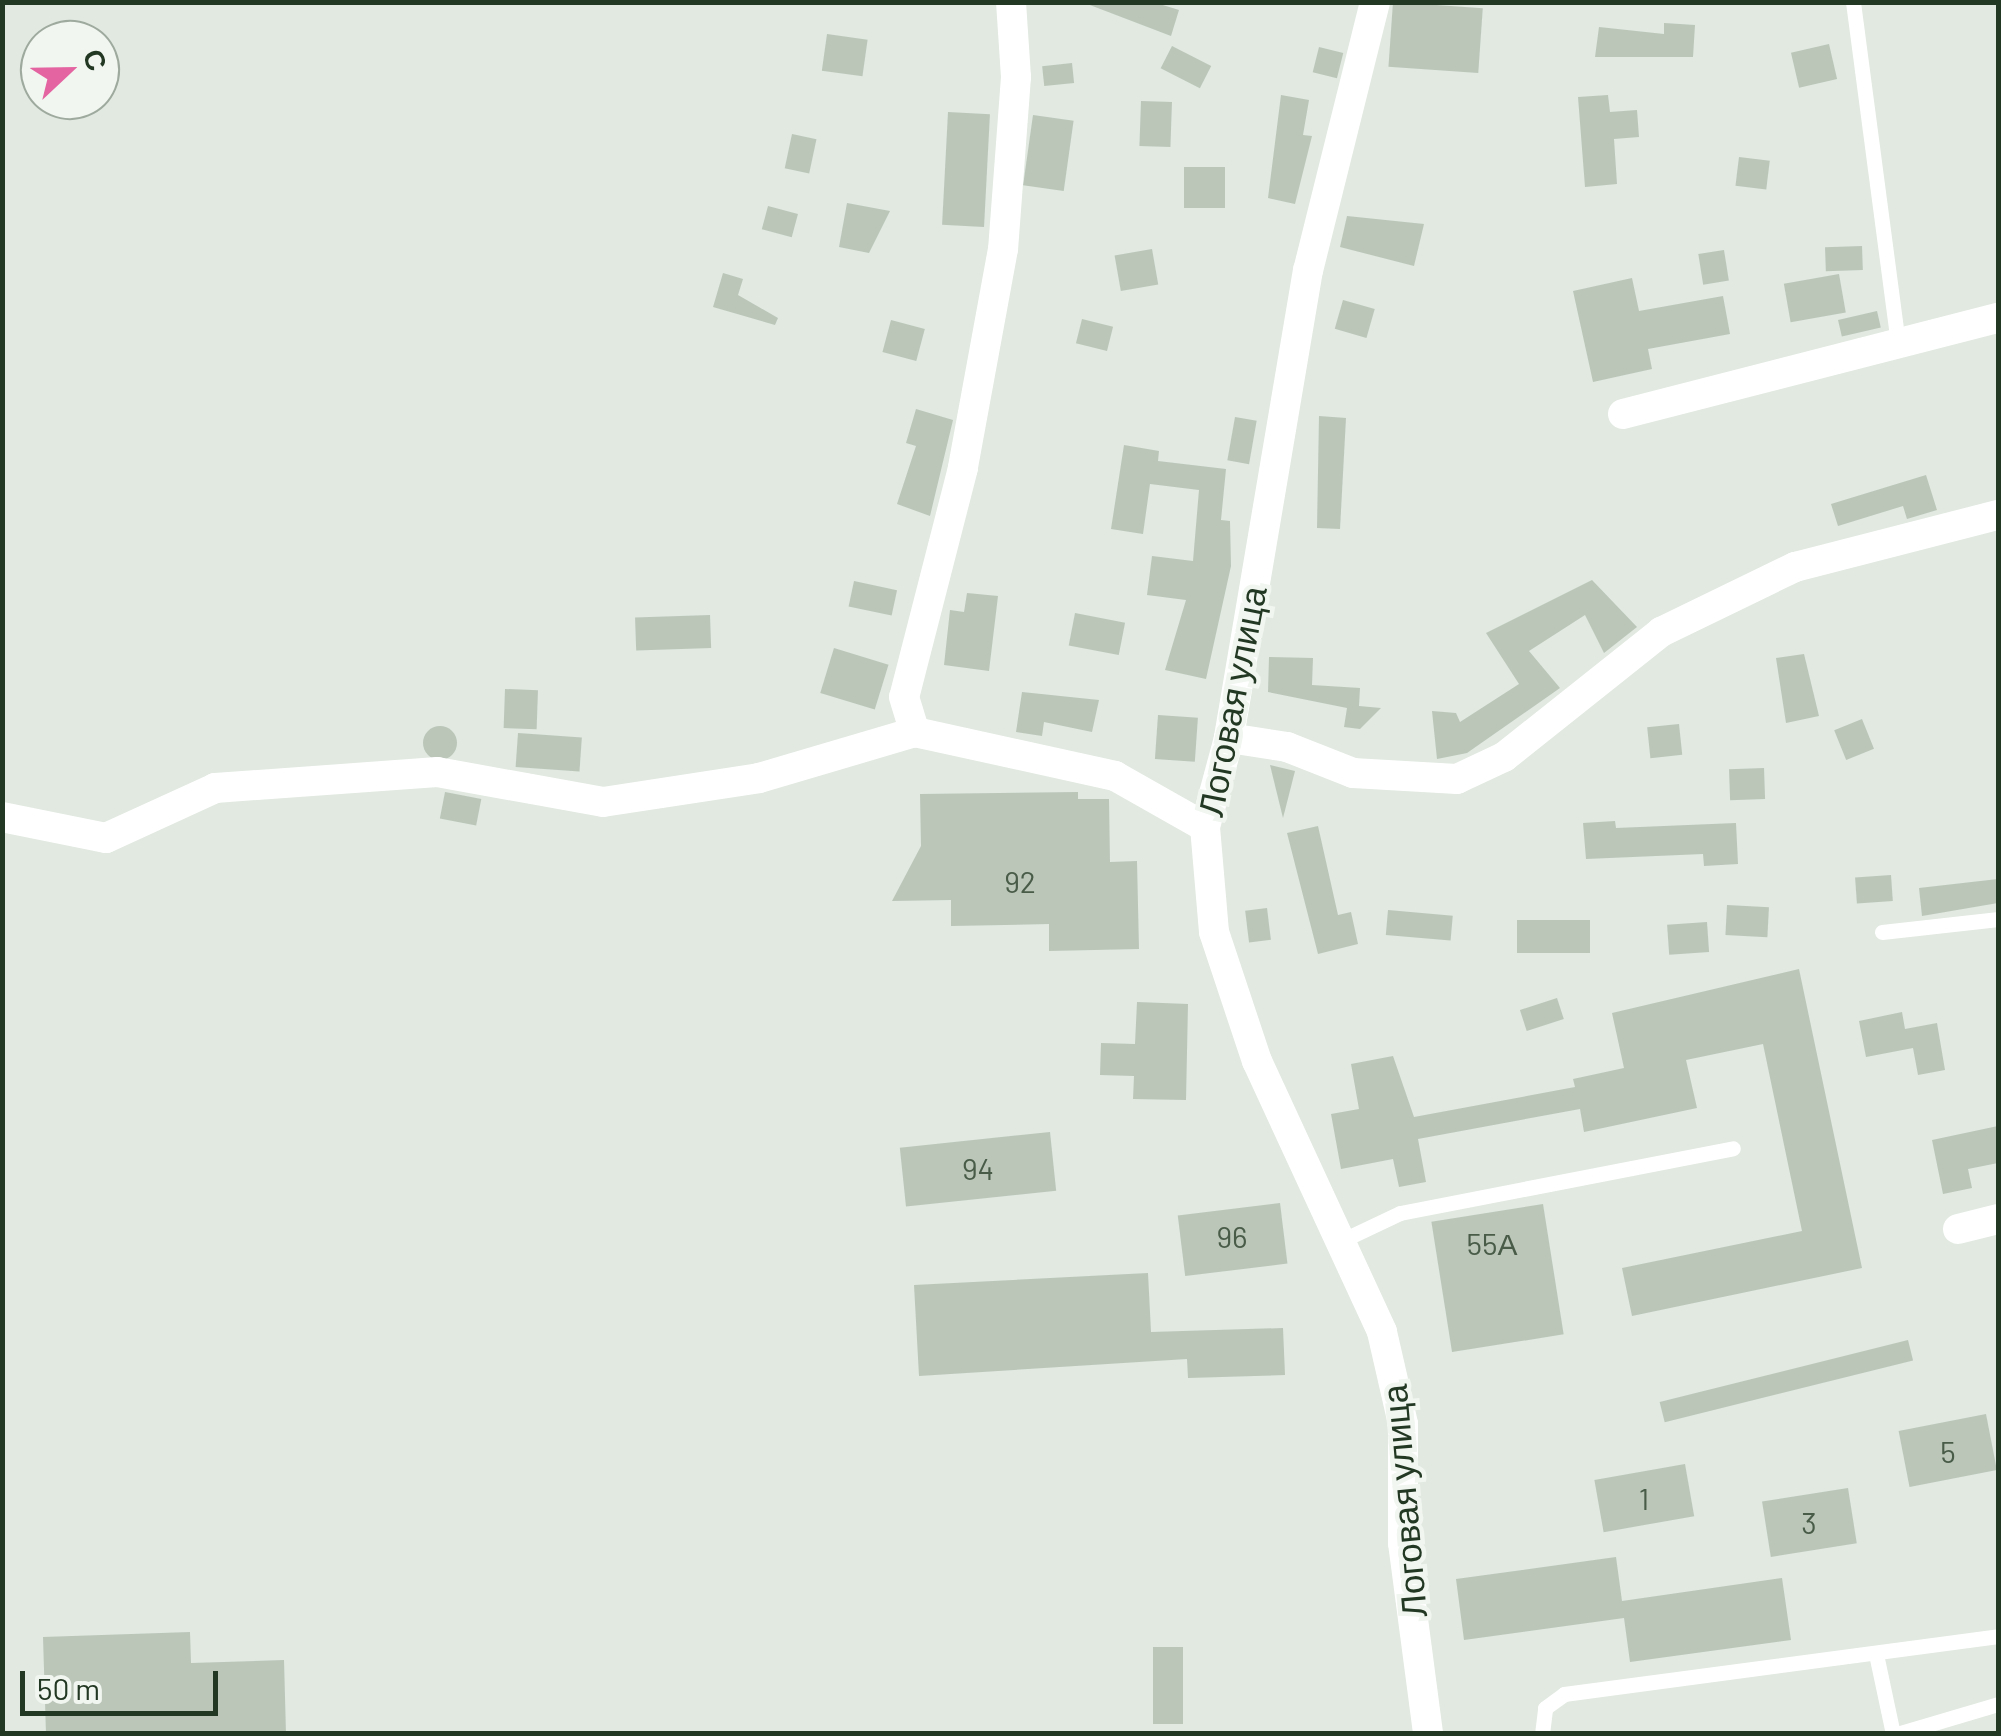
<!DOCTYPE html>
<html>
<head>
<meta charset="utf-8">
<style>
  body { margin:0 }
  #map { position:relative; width:2001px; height:1736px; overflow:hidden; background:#e1e9e0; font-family:Barlow,sans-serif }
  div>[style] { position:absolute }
  .building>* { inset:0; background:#bbc6b9; transform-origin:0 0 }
  .round { border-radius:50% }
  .lane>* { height:15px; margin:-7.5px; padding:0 7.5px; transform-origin:7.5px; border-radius:7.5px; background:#fff }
  .street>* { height:30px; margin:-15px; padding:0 15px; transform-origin:15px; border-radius:15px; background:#fff }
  span { translate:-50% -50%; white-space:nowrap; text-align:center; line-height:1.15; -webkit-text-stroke:9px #f1f6f0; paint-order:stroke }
  .number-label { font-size:30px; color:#495c48 }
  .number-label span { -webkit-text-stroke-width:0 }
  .street-label { font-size:35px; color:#233823 }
  .frame { position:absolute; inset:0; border:5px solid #233823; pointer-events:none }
  .north { position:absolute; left:20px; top:20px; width:100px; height:100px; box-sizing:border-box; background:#f1f6f0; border:2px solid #9faa9e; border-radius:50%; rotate:68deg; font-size:28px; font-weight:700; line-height:40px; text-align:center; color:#233823 }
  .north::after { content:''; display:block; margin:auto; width:35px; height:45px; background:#e364a1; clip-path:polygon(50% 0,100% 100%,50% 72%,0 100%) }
  .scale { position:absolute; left:20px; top:1671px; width:198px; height:45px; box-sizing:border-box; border:5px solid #233823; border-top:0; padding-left:12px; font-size:30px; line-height:35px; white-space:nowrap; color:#233823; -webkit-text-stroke:8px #f1f6f0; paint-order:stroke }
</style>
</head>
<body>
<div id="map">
  <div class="building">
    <i style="clip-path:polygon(1082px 2px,1153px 2px,1179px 10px,1171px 36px)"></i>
    <i style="left:1393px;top:2px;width:90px;height:65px;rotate:4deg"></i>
    <i style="clip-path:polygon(1664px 23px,1695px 25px,1693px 57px,1595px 57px,1599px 27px,1664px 34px)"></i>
    <i style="left:827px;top:34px;width:41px;height:37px;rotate:8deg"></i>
    <i style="left:1829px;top:44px;width:36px;height:39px;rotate:77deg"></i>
    <i style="left:1172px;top:46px;width:44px;height:25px;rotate:27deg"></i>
    <i style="left:1319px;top:47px;width:25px;height:26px;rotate:14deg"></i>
    <i style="left:1072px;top:63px;width:20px;height:30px;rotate:84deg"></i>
    <i style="clip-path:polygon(1281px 95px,1309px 100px,1303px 135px,1312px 136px,1295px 204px,1268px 198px)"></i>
    <i style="clip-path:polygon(1608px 95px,1610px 112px,1637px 110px,1639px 137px,1614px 139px,1617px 184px,1585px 187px,1578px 97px)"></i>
    <i style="left:1141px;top:101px;width:31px;height:45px;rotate:2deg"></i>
    <i style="left:948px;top:112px;width:42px;height:113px;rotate:3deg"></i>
    <i style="left:1033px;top:115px;width:41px;height:71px;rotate:8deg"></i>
    <i style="left:792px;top:134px;width:25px;height:35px;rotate:12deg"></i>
    <i style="left:1739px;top:157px;width:31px;height:29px;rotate:7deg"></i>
    <i style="left:1184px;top:167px;width:41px;height:41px"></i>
    <i style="clip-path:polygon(847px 203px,890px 211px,869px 253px,839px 247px)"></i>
    <i style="left:768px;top:206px;width:31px;height:24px;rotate:15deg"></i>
    <i style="clip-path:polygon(1347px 216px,1424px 224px,1414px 266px,1340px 247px)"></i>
    <i style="left:1862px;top:246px;width:24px;height:37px;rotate:88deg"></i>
    <i style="left:1152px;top:249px;width:36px;height:38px;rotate:80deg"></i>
    <i style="left:1724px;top:250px;width:31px;height:26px;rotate:81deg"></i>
    <i style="clip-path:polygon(723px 273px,743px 279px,738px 295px,778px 318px,775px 325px,713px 307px)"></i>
    <i style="left:1839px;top:274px;width:39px;height:56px;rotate:80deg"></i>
    <i style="clip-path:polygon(1632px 278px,1639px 311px,1723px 296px,1730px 334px,1648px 349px,1652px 369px,1593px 382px,1573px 291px)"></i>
    <i style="left:1343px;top:300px;width:33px;height:30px;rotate:16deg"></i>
    <i style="left:1877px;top:311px;width:17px;height:40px;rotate:77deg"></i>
    <i style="left:1082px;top:319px;width:32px;height:25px;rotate:14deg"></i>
    <i style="left:891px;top:320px;width:35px;height:33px;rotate:15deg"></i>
    <i style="clip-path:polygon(916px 409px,953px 420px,930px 516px,897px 504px,916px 446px,906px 443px)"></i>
    <i style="clip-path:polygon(1319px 416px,1346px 418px,1340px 529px,1317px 528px)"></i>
    <i style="left:1235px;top:417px;width:22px;height:44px;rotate:10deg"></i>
    <i style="clip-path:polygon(1124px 445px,1159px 451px,1158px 461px,1226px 469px,1221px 520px,1230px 521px,1231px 566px,1206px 679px,1165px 670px,1186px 600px,1147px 595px,1152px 556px,1193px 561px,1199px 490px,1150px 484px,1143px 534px,1111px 529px)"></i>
    <i style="clip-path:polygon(1926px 475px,1937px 510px,1907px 519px,1903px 506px,1838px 526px,1831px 504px)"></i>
    <i style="clip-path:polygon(1592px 580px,1637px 627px,1604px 653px,1585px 615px,1529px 651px,1560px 688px,1467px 753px,1437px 759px,1432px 711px,1456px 713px,1460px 722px,1519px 684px,1486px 633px)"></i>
    <i style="left:854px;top:581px;width:44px;height:26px;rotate:12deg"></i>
    <i style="clip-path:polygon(967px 593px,998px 596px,989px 671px,944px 665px,950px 610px,964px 612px)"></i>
    <i style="left:1075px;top:613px;width:51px;height:33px;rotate:11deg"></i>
    <i style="left:710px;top:615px;width:33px;height:75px;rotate:88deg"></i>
    <i style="left:834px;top:648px;width:57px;height:47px;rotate:17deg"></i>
    <i style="clip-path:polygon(1804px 654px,1819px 716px,1786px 723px,1776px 658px)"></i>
    <i style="clip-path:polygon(1269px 657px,1313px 658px,1312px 685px,1360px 688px,1359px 706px,1381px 708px,1360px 729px,1344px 727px,1347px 708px,1268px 692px)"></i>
    <i style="left:505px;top:689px;width:33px;height:39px;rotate:2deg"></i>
    <i style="clip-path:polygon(1022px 692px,1099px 700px,1092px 732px,1044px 722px,1042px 736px,1016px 732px)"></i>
    <i style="left:1158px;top:715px;width:40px;height:44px;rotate:4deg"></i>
    <i style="left:1862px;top:719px;width:32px;height:30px;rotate:68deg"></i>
    <i style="left:1679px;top:724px;width:31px;height:32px;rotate:84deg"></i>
    <i class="round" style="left:423px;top:726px;width:34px;height:34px"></i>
    <i style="left:518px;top:733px;width:64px;height:34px;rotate:4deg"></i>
    <i style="clip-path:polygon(1270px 765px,1295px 771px,1283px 818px)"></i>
    <i style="left:1764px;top:768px;width:31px;height:35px;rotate:88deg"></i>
    <i style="left:445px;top:792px;width:37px;height:27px;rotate:11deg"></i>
    <i style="clip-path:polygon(1078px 792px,1078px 799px,1109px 799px,1110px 862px,1137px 861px,1139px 949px,1049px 951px,1049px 924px,951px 926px,951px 900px,892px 901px,921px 846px,920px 794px)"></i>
    <i style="clip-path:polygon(1615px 821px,1616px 828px,1736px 823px,1738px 864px,1704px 866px,1703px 854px,1586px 859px,1583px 823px)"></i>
    <i style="clip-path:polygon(1318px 826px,1338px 915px,1351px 912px,1358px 944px,1318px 954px,1287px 833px)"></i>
    <i style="left:1891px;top:875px;width:26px;height:36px;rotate:86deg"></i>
    <i style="clip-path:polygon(1998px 879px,1998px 903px,1922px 916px,1919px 888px)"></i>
    <i style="left:1727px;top:905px;width:42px;height:30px;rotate:3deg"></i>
    <i style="left:1267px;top:908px;width:32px;height:22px;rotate:83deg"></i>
    <i style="left:1388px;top:910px;width:65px;height:25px;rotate:5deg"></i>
    <i style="left:1517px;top:920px;width:73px;height:33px"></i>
    <i style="left:1707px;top:922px;width:30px;height:40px;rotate:86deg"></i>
    <i style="clip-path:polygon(1799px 969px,1862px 1268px,1632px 1316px,1622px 1268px,1802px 1231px,1763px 1044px,1686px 1060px,1697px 1108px,1584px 1132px,1580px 1109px,1418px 1139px,1426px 1182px,1399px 1187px,1393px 1159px,1341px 1169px,1331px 1114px,1359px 1109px,1351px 1064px,1393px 1056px,1414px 1117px,1575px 1087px,1573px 1079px,1624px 1068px,1612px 1013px)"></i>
    <i style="left:1557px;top:998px;width:22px;height:39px;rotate:72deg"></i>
    <i style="clip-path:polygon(1137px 1002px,1188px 1004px,1186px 1100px,1133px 1099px,1134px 1076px,1100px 1075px,1101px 1043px,1135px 1044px)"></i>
    <i style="clip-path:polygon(1902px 1012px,1905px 1029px,1937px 1023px,1945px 1070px,1918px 1075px,1913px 1048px,1866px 1057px,1859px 1021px)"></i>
    <i style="clip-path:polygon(1998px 1126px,1998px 1163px,1968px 1169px,1972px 1188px,1943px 1194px,1932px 1140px)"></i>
    <i style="left:1050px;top:1132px;width:59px;height:151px;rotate:84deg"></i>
    <i style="left:1280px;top:1203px;width:61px;height:103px;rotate:83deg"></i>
    <i style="left:1543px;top:1204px;width:132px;height:113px;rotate:81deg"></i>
    <i style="clip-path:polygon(1148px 1273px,1151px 1332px,1283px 1328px,1285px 1375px,1188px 1378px,1187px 1359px,919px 1376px,914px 1285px)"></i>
    <i style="left:1908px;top:1340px;width:21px;height:256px;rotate:76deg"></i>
    <i style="left:1986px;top:1414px;width:57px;height:89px;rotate:79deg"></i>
    <i style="left:1685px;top:1464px;width:53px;height:92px;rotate:80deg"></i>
    <i style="left:1848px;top:1488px;width:56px;height:87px;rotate:81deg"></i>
    <i style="clip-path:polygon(1616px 1557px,1622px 1601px,1782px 1578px,1791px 1640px,1630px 1662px,1624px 1618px,1464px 1640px,1456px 1579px)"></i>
    <i style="clip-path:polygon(190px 1632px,191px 1663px,284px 1660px,286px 1734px,46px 1734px,43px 1637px)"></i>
    <i style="left:1153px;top:1647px;width:30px;height:77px"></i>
  </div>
  <div class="lane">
    <i style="left:1853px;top:2px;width:345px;rotate:82.5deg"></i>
    <i style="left:1882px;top:932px;width:117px;rotate:-6.4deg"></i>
    <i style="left:1343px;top:1240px;width:63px;rotate:-25.3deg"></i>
    <i style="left:1400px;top:1213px;width:339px;rotate:-11deg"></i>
    <i style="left:1876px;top:1654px;width:82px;rotate:78deg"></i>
    <i style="left:1542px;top:1734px;width:26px;rotate:-83deg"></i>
    <i style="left:1545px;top:1708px;width:24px;rotate:-36deg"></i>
    <i style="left:1564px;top:1694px;width:438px;rotate:-7.6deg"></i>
    <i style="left:1897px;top:1734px;width:105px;rotate:-16.5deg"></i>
  </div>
  <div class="street">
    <i style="left:1011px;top:2px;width:75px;rotate:86.2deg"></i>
    <i style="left:1016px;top:77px;width:172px;rotate:94.3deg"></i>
    <i style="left:1003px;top:249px;width:223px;rotate:100.4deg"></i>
    <i style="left:963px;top:468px;width:236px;rotate:104.4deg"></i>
    <i style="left:904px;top:697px;width:37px;rotate:73deg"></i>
    <i style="left:915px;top:732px;width:205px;rotate:12.4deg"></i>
    <i style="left:1115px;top:776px;width:103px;rotate:29.5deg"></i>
    <i style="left:1375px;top:2px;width:276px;rotate:104deg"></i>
    <i style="left:1308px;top:270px;width:475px;rotate:99.6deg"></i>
    <i style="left:1229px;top:738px;width:92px;rotate:105.1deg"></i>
    <i style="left:1205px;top:827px;width:105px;rotate:85.1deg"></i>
    <i style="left:1214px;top:932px;width:136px;rotate:71.6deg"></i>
    <i style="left:1257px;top:1061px;width:298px;rotate:65.2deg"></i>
    <i style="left:1382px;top:1332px;width:94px;rotate:77.1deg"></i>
    <i style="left:1403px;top:1424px;width:119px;rotate:90deg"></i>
    <i style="left:1403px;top:1543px;width:193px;rotate:82.5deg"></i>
    <i style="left:1623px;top:414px;width:387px;rotate:-14.4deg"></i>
    <i style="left:1229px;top:738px;width:59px;rotate:8.8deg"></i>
    <i style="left:1287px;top:747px;width:71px;rotate:21.5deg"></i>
    <i style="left:1353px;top:773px;width:104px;rotate:3.3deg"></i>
    <i style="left:1457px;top:779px;width:52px;rotate:-25.1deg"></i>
    <i style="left:1504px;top:757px;width:201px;rotate:-38.5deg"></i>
    <i style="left:1661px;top:632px;width:149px;rotate:-25.9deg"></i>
    <i style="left:1795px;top:567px;width:210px;rotate:-14.4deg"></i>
    <i style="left:2px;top:817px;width:106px;rotate:11.4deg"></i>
    <i style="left:106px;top:838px;width:120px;rotate:-24.6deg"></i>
    <i style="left:215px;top:788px;width:223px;rotate:-4.1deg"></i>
    <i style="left:437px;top:772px;width:169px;rotate:10.2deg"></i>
    <i style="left:603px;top:802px;width:158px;rotate:-8.7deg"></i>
    <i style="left:759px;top:778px;width:163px;rotate:-16.4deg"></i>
    <i style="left:1958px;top:1229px;width:41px;rotate:-14deg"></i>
  </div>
  <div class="number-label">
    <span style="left:1020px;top:881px">92</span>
    <span style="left:978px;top:1168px">94</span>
    <span style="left:1232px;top:1236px">96</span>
    <span style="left:1492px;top:1243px">55А</span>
    <span style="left:1948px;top:1451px">5</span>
    <span style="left:1644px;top:1498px">1</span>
    <span style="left:1809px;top:1522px">3</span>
  </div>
  <div class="street-label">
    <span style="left:1231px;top:701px;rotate:-79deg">Логовая улица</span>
    <span style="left:1403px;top:1501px;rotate:-95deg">Логовая улица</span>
  </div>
  <div class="frame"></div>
  <div class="north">С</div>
  <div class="scale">50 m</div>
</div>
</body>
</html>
